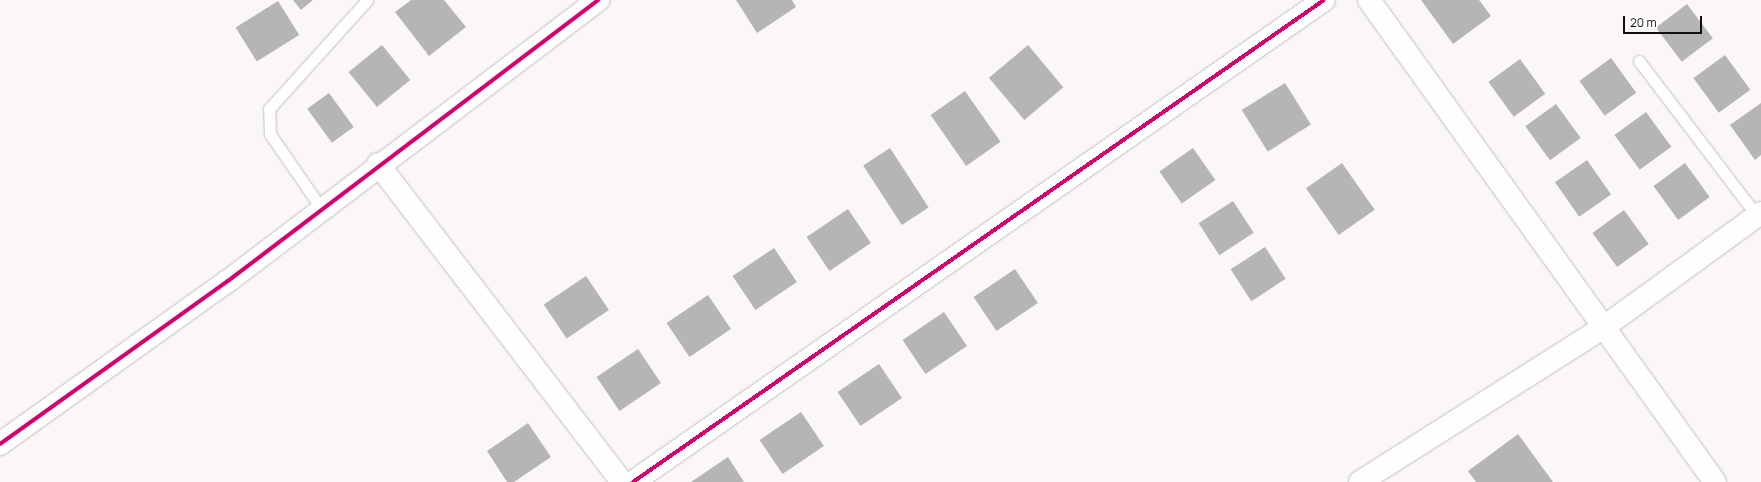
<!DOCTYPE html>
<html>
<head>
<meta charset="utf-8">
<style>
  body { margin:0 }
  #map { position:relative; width:1761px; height:482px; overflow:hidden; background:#fbf7f7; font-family:Manrope,sans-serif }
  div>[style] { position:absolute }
  .building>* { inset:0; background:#b6b5b6; transform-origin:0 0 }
  .roads { filter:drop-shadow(0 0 1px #c3bfc0) drop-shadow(0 0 1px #c3bfc0) }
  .lane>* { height:11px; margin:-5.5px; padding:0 5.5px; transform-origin:5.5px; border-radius:5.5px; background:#fefefe }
  .street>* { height:22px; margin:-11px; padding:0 11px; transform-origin:11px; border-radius:11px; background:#fefefe }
  .cycleway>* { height:4px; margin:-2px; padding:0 2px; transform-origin:2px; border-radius:2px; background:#d6006c }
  span { translate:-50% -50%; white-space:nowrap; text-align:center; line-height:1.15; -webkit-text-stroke:3px #fff; paint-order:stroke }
  .scale { position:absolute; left:1623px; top:16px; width:79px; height:18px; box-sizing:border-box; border:2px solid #120f0f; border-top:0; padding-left:5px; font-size:12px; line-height:14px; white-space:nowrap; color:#120f0f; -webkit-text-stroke:3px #fff; paint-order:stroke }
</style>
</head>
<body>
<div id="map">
  <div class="building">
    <i style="clip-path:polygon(293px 0,313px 0,301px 10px)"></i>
    <i style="clip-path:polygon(411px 0,444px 0,466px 27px,429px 56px,395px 12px)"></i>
    <i style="clip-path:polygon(736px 0,792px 0,796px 7px,757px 33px)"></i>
    <i style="clip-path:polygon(1421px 0,1479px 0,1491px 16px,1453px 44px)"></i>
    <i style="left:278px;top:1px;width:40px;height:50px;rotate:58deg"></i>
    <i style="left:1687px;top:4px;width:43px;height:39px;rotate:53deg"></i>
    <i style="left:382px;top:45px;width:45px;height:43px;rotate:51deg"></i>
    <i style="left:1028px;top:45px;width:55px;height:51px;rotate:50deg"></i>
    <i style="left:1725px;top:55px;width:43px;height:39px;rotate:54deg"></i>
    <i style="left:1611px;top:58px;width:43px;height:39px;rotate:54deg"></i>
    <i style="left:1520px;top:59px;width:43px;height:39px;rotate:54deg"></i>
    <i style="left:1285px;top:83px;width:49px;height:51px;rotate:58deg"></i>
    <i style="left:965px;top:91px;width:62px;height:42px;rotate:55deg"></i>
    <i style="left:329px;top:93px;width:42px;height:27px;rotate:54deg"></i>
    <i style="clip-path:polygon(1761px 103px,1761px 155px,1755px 160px,1730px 125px)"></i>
    <i style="left:1556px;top:104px;width:42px;height:38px;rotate:54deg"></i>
    <i style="left:1646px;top:112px;width:43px;height:39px;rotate:54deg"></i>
    <i style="left:890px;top:148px;width:71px;height:32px;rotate:57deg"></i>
    <i style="left:1193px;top:148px;width:39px;height:41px;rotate:55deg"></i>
    <i style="left:1587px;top:160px;width:42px;height:39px;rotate:55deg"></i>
    <i style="left:1342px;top:163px;width:57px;height:44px;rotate:55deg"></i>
    <i style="left:1685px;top:163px;width:42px;height:39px;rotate:54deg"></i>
    <i style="left:1233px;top:201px;width:38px;height:41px;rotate:57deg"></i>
    <i style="left:848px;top:209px;width:41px;height:50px;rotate:56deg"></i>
    <i style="left:1624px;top:210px;width:42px;height:39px;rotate:54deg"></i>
    <i style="left:1265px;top:247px;width:38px;height:41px;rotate:57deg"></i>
    <i style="left:774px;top:248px;width:41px;height:50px;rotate:56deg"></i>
    <i style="left:1015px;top:269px;width:41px;height:50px;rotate:56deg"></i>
    <i style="left:586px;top:276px;width:41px;height:51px;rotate:56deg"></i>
    <i style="left:708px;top:295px;width:41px;height:50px;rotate:56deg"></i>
    <i style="left:944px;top:312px;width:41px;height:50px;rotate:56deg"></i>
    <i style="left:638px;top:349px;width:41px;height:50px;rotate:56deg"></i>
    <i style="left:879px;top:364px;width:41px;height:50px;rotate:56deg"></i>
    <i style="left:801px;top:412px;width:41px;height:50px;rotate:56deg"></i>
    <i style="clip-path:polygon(528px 423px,551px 457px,514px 482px,507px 482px,487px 451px)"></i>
    <i style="clip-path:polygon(1518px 434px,1553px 482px,1476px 482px,1468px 471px)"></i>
    <i style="clip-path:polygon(728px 457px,744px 482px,691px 482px)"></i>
  </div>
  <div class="roads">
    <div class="lane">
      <i style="left:1639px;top:61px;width:195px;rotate:52.7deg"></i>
      <i style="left:321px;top:208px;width:90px;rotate:-124.6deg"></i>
      <i style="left:270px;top:134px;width:25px;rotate:-92deg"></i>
      <i style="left:269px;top:109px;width:147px;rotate:-48deg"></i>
    </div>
    <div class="street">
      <i style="left:1369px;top:0;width:593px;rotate:54.33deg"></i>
      <i style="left:378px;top:164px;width:401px;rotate:52.5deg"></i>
      <i style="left:0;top:444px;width:280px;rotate:-35.6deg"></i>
      <i style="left:228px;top:281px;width:465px;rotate:-37.2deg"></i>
      <i style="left:633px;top:482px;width:842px;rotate:-34.9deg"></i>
      <i style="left:1360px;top:482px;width:289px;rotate:-32.4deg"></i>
      <i style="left:1604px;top:327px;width:194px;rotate:-36deg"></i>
    </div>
  </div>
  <div class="cycleway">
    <i style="left:0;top:444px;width:280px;rotate:-35.6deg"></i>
    <i style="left:228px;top:281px;width:465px;rotate:-37.2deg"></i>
    <i style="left:633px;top:482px;width:842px;rotate:-34.9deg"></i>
  </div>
  <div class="scale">20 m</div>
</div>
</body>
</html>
